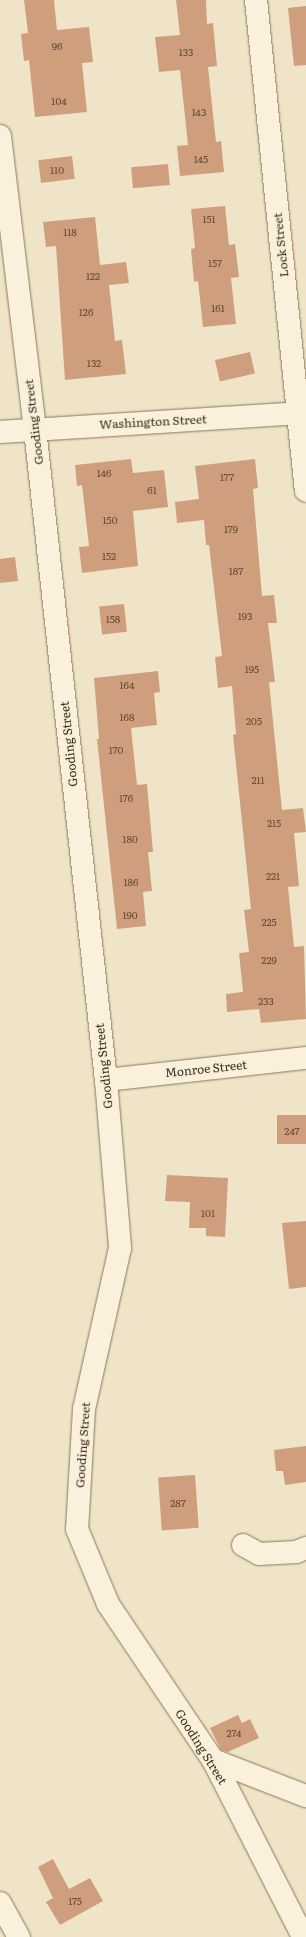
<!DOCTYPE html>
<html>
<head>
<meta charset="utf-8">
<style>
  body { margin:0 }
  #map { position:relative; width:306px; height:1937px; overflow:hidden; background:#f0e4c8; font-family:Literata,serif }
  div>[style] { position:absolute }
  .building>* { inset:0; background:#cf9f7d; transform-origin:0 0 }
  .roads { filter:drop-shadow(0 0 1px #8d765c) drop-shadow(0 0 1px #8d765c) }
  .minor>* { height:22px; margin:-11px; padding:0 11px; transform-origin:11px; border-radius:11px; background:#faf1dc }
  span { translate:-50% -50%; white-space:nowrap; text-align:center; line-height:1.15; -webkit-text-stroke:3px #f7eed8; paint-order:stroke }
  .number-label { font-size:10px; color:#624a37 }
  .number-label span { -webkit-text-stroke-width:0 }
  .street-label { font-size:12px; color:#3d2e20 }
</style>
</head>
<body>
<div id="map">
  <div class="building">
    <i style="clip-path:polygon(24px 0,54px 0,57px 30px,89px 27px,93px 62px,82px 63px,87px 112px,35px 117px,29px 60px,24px 61px,21px 34px,28px 33px)"></i>
    <i style="clip-path:polygon(176px 0,206px 0,207px 24px,213px 23px,217px 66px,208px 67px,216px 142px,221px 141px,224px 172px,180px 176px,177px 146px,188px 145px,180px 70px,159px 72px,155px 37px,180px 35px)"></i>
    <i style="clip-path:polygon(306px 6px,306px 65px,294px 66px,288px 8px)"></i>
    <i style="left:72px;top:156px;width:23px;height:34px;rotate:83deg"></i>
    <i style="left:168px;top:164px;width:21px;height:37px;rotate:85deg"></i>
    <i style="clip-path:polygon(225px 206px,229px 245px,235px 244px,239px 277px,231px 278px,236px 324px,203px 327px,198px 281px,194px 282px,191px 249px,195px 248px,191px 209px)"></i>
    <i style="clip-path:polygon(95px 217px,100px 265px,126px 262px,129px 283px,109px 285px,115px 341px,122px 340px,126px 374px,65px 380px,56px 246px,46px 247px,43px 222px)"></i>
    <i style="left:250px;top:352px;width:22px;height:36px;rotate:77deg"></i>
    <i style="clip-path:polygon(131px 459px,133px 473px,164px 470px,168px 507px,133px 511px,138px 566px,82px 573px,79px 547px,89px 546px,82px 485px,77px 486px,75px 465px)"></i>
    <i style="clip-path:polygon(255px 459px,258px 488px,253px 489px,262px 596px,274px 595px,277px 623px,268px 623px,275px 682px,269px 682px,282px 810px,303px 808px,306px 832px,294px 833px,299px 886px,288px 887px,294px 947px,304px 946px,306px 1019px,261px 1023px,259px 1009px,227px 1012px,226px 994px,243px 992px,239px 953px,249px 952px,244px 910px,251px 909px,233px 735px,236px 734px,232px 686px,218px 688px,215px 657px,222px 656px,209px 545px,206px 545px,204px 520px,177px 523px,175px 502px,199px 499px,195px 466px)"></i>
    <i style="clip-path:polygon(15px 557px,18px 581px,0 583px,0 559px)"></i>
    <i style="left:124px;top:604px;width:28px;height:25px;rotate:84deg"></i>
    <i style="clip-path:polygon(158px 671px,160px 692px,154px 693px,157px 725px,131px 728px,137px 785px,147px 784px,153px 852px,148px 852px,152px 891px,143px 892px,146px 926px,117px 929px,97px 739px,99px 739px,94px 678px)"></i>
    <i style="left:306px;top:1115px;width:29px;height:29px;rotate:90deg"></i>
    <i style="clip-path:polygon(167px 1175px,228px 1178px,225px 1237px,206px 1236px,206px 1228px,189px 1228px,190px 1202px,165px 1201px)"></i>
    <i style="clip-path:polygon(306px 1221px,306px 1287px,289px 1289px,282px 1223px)"></i>
    <i style="clip-path:polygon(306px 1446px,306px 1482px,285px 1485px,283px 1471px,276px 1471px,274px 1450px)"></i>
    <i style="left:195px;top:1475px;width:53px;height:37px;rotate:86deg"></i>
    <i style="clip-path:polygon(238px 1715px,242px 1723px,250px 1719px,259px 1738px,228px 1752px,221px 1750px,210px 1728px)"></i>
    <i style="clip-path:polygon(53px 1859px,69px 1889px,90px 1878px,103px 1901px,60px 1925px,46px 1902px,53px 1898px,38px 1867px)"></i>
  </div>
  <div class="roads">
    <div class="minor">
      <i style="left:256px;top:0;width:493px;rotate:84.2deg"></i>
      <i style="left:0;top:136px;width:295px;rotate:83.2deg"></i>
      <i style="left:35px;top:429px;width:655px;rotate:83.78deg"></i>
      <i style="left:106px;top:1080px;width:169px;rotate:85.2deg"></i>
      <i style="left:120px;top:1248px;width:165px;rotate:102.6deg"></i>
      <i style="left:84px;top:1409px;width:120px;rotate:93.3deg"></i>
      <i style="left:77px;top:1529px;width:81px;rotate:67.5deg"></i>
      <i style="left:108px;top:1604px;width:188px;rotate:56.1deg"></i>
      <i style="left:213px;top:1760px;width:199px;rotate:63deg"></i>
      <i style="left:0;top:432px;width:307px;rotate:-3.6deg"></i>
      <i style="left:106px;top:1080px;width:201px;rotate:-6.3deg"></i>
      <i style="left:243px;top:1545px;width:18px;rotate:29deg"></i>
      <i style="left:259px;top:1554px;width:37px;rotate:-3deg"></i>
      <i style="left:296px;top:1552px;width:11px;rotate:-22deg"></i>
      <i style="left:213px;top:1760px;width:100px;rotate:21.2deg"></i>
      <i style="left:0;top:1903px;width:39px;rotate:61deg"></i>
    </div>
  </div>
  <div class="number-label">
    <span style="left:57px;top:46px">96</span>
    <span style="left:186px;top:52px">133</span>
    <span style="left:59px;top:101px">104</span>
    <span style="left:199px;top:112px">143</span>
    <span style="left:201px;top:159px">145</span>
    <span style="left:57px;top:170px">110</span>
    <span style="left:209px;top:219px">151</span>
    <span style="left:70px;top:232px">118</span>
    <span style="left:215px;top:263px">157</span>
    <span style="left:93px;top:276px">122</span>
    <span style="left:218px;top:308px">161</span>
    <span style="left:86px;top:312px">126</span>
    <span style="left:94px;top:363px">132</span>
    <span style="left:104px;top:473px">146</span>
    <span style="left:227px;top:477px">177</span>
    <span style="left:152px;top:490px">61</span>
    <span style="left:110px;top:520px">150</span>
    <span style="left:231px;top:529px">179</span>
    <span style="left:109px;top:556px">152</span>
    <span style="left:236px;top:571px">187</span>
    <span style="left:245px;top:616px">193</span>
    <span style="left:113px;top:619px">158</span>
    <span style="left:252px;top:669px">195</span>
    <span style="left:127px;top:685px">164</span>
    <span style="left:127px;top:717px">168</span>
    <span style="left:254px;top:721px">205</span>
    <span style="left:116px;top:750px">170</span>
    <span style="left:258px;top:780px">211</span>
    <span style="left:126px;top:798px">176</span>
    <span style="left:274px;top:823px">215</span>
    <span style="left:130px;top:839px">180</span>
    <span style="left:273px;top:876px">221</span>
    <span style="left:131px;top:882px">186</span>
    <span style="left:130px;top:915px">190</span>
    <span style="left:269px;top:922px">225</span>
    <span style="left:269px;top:960px">229</span>
    <span style="left:266px;top:1001px">233</span>
    <span style="left:292px;top:1131px">247</span>
    <span style="left:208px;top:1213px">101</span>
    <span style="left:178px;top:1503px">287</span>
    <span style="left:234px;top:1733px">274</span>
    <span style="left:75px;top:1901px">175</span>
  </div>
  <div class="street-label">
    <span style="left:281px;top:245px;rotate:-96deg">Lock Street</span>
    <span style="left:34px;top:422px;rotate:-97deg">Gooding Street</span>
    <span style="left:153px;top:422px;rotate:-3deg">Washington Street</span>
    <span style="left:69px;top:744px;rotate:-96deg">Gooding Street</span>
    <span style="left:104px;top:1066px;rotate:-96deg">Gooding Street</span>
    <span style="left:206px;top:1069px;rotate:-6deg">Monroe Street</span>
    <span style="left:83px;top:1445px;rotate:-86deg">Gooding Street</span>
    <span style="left:201px;top:1747px;rotate:58deg">Gooding Street</span>
  </div>
</div>
</body>
</html>
